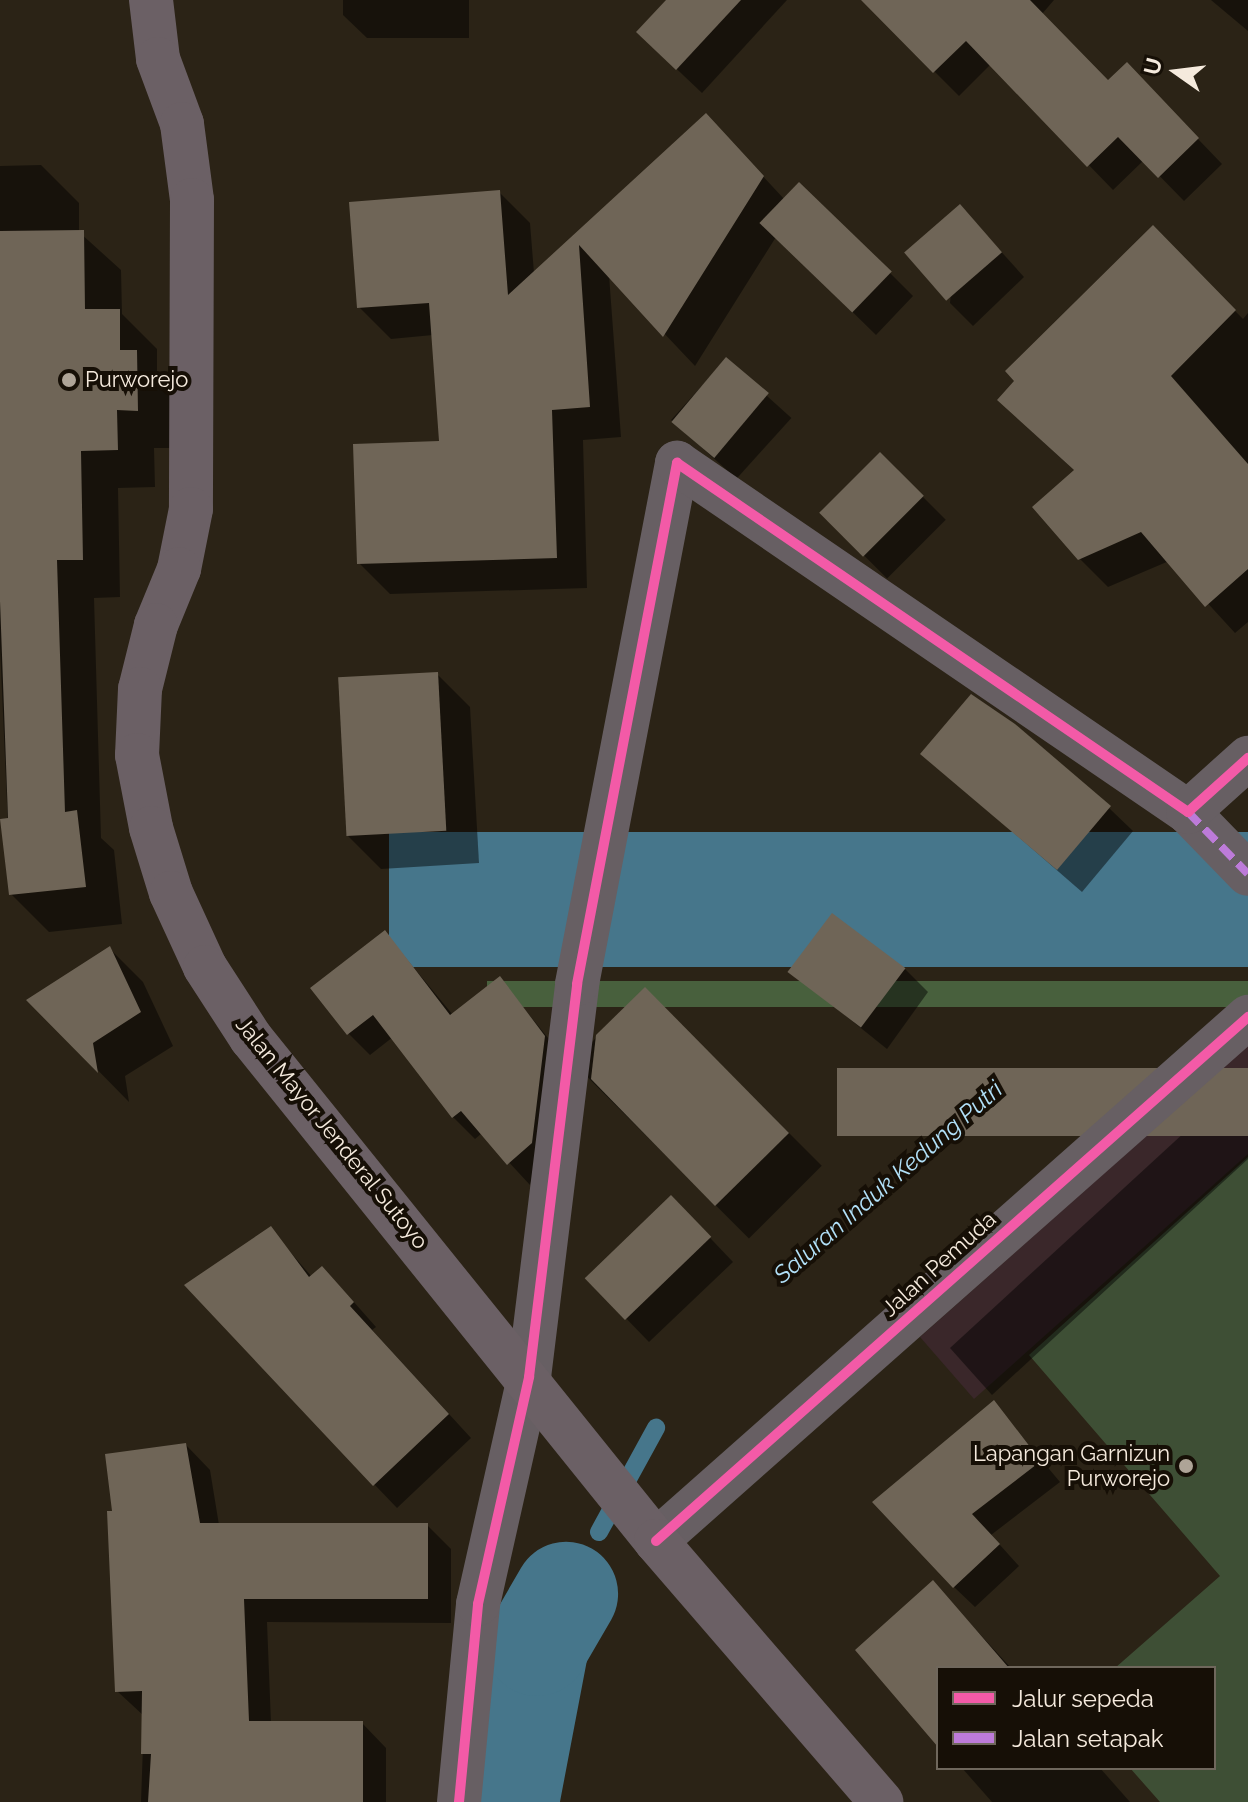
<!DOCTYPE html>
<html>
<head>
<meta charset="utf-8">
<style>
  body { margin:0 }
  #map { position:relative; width:1248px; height:1802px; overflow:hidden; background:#2b2316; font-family:Raleway,sans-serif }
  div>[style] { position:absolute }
  .commercial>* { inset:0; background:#3a272a }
  .green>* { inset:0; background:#3e4f35 }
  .forest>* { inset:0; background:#48603d; transform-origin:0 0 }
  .water>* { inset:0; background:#46768b; transform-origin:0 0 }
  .shadow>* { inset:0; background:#0007; transform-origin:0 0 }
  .stream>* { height:18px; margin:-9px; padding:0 9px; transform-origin:9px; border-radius:9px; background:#46768b }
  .river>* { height:104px; margin:-52px; padding:0 52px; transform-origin:52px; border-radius:52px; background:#46768b }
  .building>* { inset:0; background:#6f6557; transform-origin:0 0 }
  .minor>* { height:44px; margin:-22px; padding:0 22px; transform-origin:22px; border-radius:22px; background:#675f63 }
  .tertiary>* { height:44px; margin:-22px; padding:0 22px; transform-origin:22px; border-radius:22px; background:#675f63 }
  .secondary>* { height:44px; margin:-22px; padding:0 22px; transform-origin:22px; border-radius:22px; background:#6b6065 }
  .quiet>* { height:8px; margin-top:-4px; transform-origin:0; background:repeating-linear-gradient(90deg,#bd7bd9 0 16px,transparent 0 24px) }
  .cycleway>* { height:10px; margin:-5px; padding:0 5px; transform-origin:5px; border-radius:5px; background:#f35aa7 }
  .dots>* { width:22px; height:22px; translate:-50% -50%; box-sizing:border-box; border:4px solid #160f06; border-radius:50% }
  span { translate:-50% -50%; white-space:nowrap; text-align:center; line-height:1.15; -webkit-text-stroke:8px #160f06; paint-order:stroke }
  .poi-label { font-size:22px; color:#f5eadd }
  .left { translate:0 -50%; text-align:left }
  .right { translate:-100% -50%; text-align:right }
  .street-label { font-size:22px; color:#f5eadd }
  .water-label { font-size:24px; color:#b2e1f9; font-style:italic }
  .legend { position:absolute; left:936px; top:1666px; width:280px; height:104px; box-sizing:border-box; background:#160f06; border:2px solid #6f675c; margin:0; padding:10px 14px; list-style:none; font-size:24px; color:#f5eadd }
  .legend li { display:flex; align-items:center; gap:16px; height:40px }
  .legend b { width:40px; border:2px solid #6f675c }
  .north { position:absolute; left:1136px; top:32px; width:80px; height:80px; -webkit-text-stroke:6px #160f06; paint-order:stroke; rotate:284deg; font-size:22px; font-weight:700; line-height:32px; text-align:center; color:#f5eadd }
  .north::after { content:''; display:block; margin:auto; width:28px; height:36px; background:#f5eadd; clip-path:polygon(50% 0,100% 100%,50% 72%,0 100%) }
</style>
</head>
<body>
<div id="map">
  <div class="commercial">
    <i style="clip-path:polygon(1248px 1045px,1248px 1154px,974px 1399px,920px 1337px)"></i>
  </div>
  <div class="green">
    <i style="clip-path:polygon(1248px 1157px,1248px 1802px,1160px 1802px,1130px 1768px,1214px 1768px,1214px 1668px,1115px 1668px,1220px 1576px,1029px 1355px)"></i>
  </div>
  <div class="forest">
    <i style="left:1248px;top:981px;width:26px;height:761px;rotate:90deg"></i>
  </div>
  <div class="water">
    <i style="left:1248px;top:832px;width:135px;height:859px;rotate:90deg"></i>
  </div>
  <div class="shadow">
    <i style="clip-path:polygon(343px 0,469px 0,469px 38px,367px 38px,343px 15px)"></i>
    <i style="clip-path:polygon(669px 0,787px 0,702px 93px,663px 56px)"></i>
    <i style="clip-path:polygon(863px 0,1054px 0,1042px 14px,1109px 83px,1151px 90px,1222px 164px,1184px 201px,1144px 160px,1113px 190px,991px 64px,959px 96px)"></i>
    <i style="clip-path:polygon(1211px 0,1248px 0,1248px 31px)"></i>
    <i style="clip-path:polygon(706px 115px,785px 200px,890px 273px,913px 296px,876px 335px,776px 237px,695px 366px,609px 275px,621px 437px,583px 440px,587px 588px,390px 594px,359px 563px,441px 443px,433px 335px,391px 339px,359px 307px,499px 192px,530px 223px,534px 273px)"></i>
    <i style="clip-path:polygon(41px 165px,79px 203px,79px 232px,121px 270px,122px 314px,157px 349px,157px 373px,174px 390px,175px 448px,154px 448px,155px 487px,118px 488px,120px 597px,94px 598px,101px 838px,114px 850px,122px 924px,49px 932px,11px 894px,0 646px,0 166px)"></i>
    <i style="clip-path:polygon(960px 206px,1024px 277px,973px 326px,950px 303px)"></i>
    <i style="clip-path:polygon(1153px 228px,1243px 319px,1248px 313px,1248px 622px,1235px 633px,1169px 561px,1108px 587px,1080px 559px,1075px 471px,1028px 428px)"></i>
    <i style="left:726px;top:359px;width:88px;height:82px;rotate:42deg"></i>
    <i style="left:880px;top:454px;width:93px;height:83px;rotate:45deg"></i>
    <i style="clip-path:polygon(437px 674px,470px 707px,479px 863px,381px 869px,348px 836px)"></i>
    <i style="clip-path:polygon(923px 754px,1109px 808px,1133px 831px,1082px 892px)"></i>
    <i style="clip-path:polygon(385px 933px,453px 1015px,500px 979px,566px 1060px,530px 1185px,482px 1133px,475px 1139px,453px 1117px,393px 1037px,370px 1055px,348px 1033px)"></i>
    <i style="clip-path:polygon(110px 949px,143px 982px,173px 1046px,125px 1076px,129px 1102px,30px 1001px)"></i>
    <i style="clip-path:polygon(905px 969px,928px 992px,887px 1049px,791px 972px)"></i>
    <i style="left:645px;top:989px;width:250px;height:103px;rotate:45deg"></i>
    <i style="clip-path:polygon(1248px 1074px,1248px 1159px,992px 1395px,950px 1348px)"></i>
    <i style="clip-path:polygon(694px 1221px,733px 1262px,649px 1342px,586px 1277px)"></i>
    <i style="clip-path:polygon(270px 1229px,312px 1277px,322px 1268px,345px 1292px,376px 1327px,372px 1330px,471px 1438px,397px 1508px,374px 1484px)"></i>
    <i style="clip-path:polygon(993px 1402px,1060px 1482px,991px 1535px,1019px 1566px,975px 1607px,954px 1587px)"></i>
    <i style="clip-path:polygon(186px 1445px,210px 1470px,219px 1525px,427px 1525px,451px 1549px,451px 1623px,267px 1622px,271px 1723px,362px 1723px,386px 1748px,386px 1802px,427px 1802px,141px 1802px,144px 1716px,117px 1691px,114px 1513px)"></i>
    <i style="clip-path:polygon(933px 1583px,1011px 1668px,938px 1668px,938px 1741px)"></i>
    <i style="clip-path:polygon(962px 1768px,1100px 1768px,1130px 1802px,992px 1802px)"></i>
  </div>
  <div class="stream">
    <i style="left:599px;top:1532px;width:119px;rotate:-61.3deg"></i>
  </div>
  <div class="river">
    <i style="left:507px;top:1802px;width:161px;rotate:-79.2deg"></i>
    <i style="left:537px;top:1644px;width:58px;rotate:-59.9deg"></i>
  </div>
  <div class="building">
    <i style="clip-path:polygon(666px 0,741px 0,676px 70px,636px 32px)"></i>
    <i style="clip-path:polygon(861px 0,1030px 0,1108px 80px,1127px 62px,1199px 138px,1158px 178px,1118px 137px,1087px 167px,966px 41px,933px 73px)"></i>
    <i style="clip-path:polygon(706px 113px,764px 176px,663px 337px,579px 245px,590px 407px,552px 410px,557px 558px,357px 564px,353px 444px,439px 441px,429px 303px,357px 308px,349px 202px,500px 190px,508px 295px)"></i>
    <i style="left:799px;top:182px;width:129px;height:57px;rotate:44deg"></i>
    <i style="left:960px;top:204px;width:64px;height:74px;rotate:49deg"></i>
    <i style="clip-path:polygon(1153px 225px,1236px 310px,1171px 376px,1248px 464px,1248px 569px,1205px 607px,1141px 532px,1078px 560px,1032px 507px,1074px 470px,997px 400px,1014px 381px,1005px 371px)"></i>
    <i style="clip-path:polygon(84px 230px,85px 309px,120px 309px,120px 350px,137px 350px,138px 411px,117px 410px,118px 450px,81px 451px,83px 560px,57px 560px,65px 812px,77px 810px,86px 887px,9px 895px,0 819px,8px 818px,0 601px,0 231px)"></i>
    <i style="left:726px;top:357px;width:56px;height:85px;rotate:40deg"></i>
    <i style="left:880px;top:452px;width:62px;height:86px;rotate:45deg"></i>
    <i style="left:438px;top:672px;width:159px;height:100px;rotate:87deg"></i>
    <i style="clip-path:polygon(971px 694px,1015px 724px,1111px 806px,1057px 870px,920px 754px)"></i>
    <i style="left:832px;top:913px;width:92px;height:74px;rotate:37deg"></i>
    <i style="clip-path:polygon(385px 930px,450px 1015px,500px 976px,545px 1036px,532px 1143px,507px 1165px,461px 1111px,452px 1118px,373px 1015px,347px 1035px,310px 988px)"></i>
    <i style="clip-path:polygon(110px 946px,141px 1012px,93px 1043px,98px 1073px,26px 1000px)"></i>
    <i style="clip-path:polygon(645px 987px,789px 1133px,715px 1206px,591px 1079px,596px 1035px)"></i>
    <i style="left:1248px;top:1068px;width:68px;height:411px;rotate:90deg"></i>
    <i style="left:671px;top:1195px;width:58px;height:120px;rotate:46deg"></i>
    <i style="clip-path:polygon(271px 1226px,309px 1277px,322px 1266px,354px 1302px,350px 1306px,449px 1414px,373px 1486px,184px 1285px)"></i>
    <i style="clip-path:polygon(994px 1400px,1041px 1461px,972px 1514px,1000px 1544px,953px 1588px,872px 1502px)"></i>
    <i style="clip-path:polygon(186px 1443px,200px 1523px,428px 1523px,428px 1599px,244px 1599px,249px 1721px,363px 1721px,363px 1802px,148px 1802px,151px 1754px,141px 1754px,142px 1691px,115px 1692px,107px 1511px,112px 1511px,105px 1454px)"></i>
    <i style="clip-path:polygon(933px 1580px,1009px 1668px,938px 1668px,938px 1747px,855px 1650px)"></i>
  </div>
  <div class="minor">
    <i style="left:1188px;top:812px;width:86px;rotate:45.9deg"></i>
    <i style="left:459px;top:1802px;width:199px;rotate:-84.5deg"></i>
    <i style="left:478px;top:1604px;width:233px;rotate:-77.3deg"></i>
    <i style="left:529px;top:1377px;width:396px;rotate:-83deg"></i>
    <i style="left:577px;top:984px;width:531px;rotate:-79.13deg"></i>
    <i style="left:677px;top:463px;width:619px;rotate:34.33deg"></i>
    <i style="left:1188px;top:812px;width:81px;rotate:-42deg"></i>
  </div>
  <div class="tertiary">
    <i style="left:656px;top:1541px;width:791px;rotate:-41.51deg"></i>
  </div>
  <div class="secondary">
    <i style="left:151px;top:0;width:59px;rotate:83.2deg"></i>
    <i style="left:158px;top:59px;width:69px;rotate:69.7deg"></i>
    <i style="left:182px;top:124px;width:77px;rotate:82.5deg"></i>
    <i style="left:192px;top:200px;width:309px;rotate:90.2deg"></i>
    <i style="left:191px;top:509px;width:61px;rotate:101.3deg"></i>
    <i style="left:179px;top:569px;width:61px;rotate:112.3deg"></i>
    <i style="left:156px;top:625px;width:66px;rotate:104deg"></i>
    <i style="left:140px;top:689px;width:66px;rotate:92.6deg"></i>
    <i style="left:137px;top:755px;width:74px;rotate:79.1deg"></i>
    <i style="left:151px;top:828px;width:68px;rotate:72.9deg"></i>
    <i style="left:171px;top:893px;width:81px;rotate:65.3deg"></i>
    <i style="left:205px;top:967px;width:85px;rotate:57.1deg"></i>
    <i style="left:251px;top:1038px;width:646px;rotate:51.16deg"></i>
    <i style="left:656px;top:1541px;width:345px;rotate:49.2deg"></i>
  </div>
  <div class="quiet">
    <i style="left:1188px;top:812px;width:86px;rotate:45.9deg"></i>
  </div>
  <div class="cycleway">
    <i style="left:656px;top:1541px;width:791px;rotate:-41.51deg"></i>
    <i style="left:459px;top:1802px;width:199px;rotate:-84.5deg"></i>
    <i style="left:478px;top:1604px;width:233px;rotate:-77.3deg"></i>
    <i style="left:529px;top:1377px;width:396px;rotate:-83deg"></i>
    <i style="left:577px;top:984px;width:531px;rotate:-79.13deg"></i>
    <i style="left:677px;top:463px;width:619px;rotate:34.33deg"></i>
    <i style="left:1188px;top:812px;width:81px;rotate:-42deg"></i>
  </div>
  <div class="dots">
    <i style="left:69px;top:380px;background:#aea497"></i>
    <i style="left:1186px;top:1466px;background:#aea497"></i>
  </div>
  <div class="poi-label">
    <span class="left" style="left:85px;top:380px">Purworejo</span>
    <span class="right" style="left:1170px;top:1466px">Lapangan Garnizun<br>Purworejo</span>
  </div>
  <div class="street-label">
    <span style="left:332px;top:1133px;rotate:51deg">Jalan Mayor Jenderal Sutoyo</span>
    <span style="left:939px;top:1264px;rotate:-42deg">Jalan Pemuda</span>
  </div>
  <div class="water-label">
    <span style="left:888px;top:1182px;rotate:-41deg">Saluran Induk Kedung Putri</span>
  </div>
  <ul class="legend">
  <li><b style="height:10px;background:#f35aa7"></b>Jalur sepeda</li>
  <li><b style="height:10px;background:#bd7bd9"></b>Jalan setapak</li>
  </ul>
  <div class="north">U</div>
</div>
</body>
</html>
